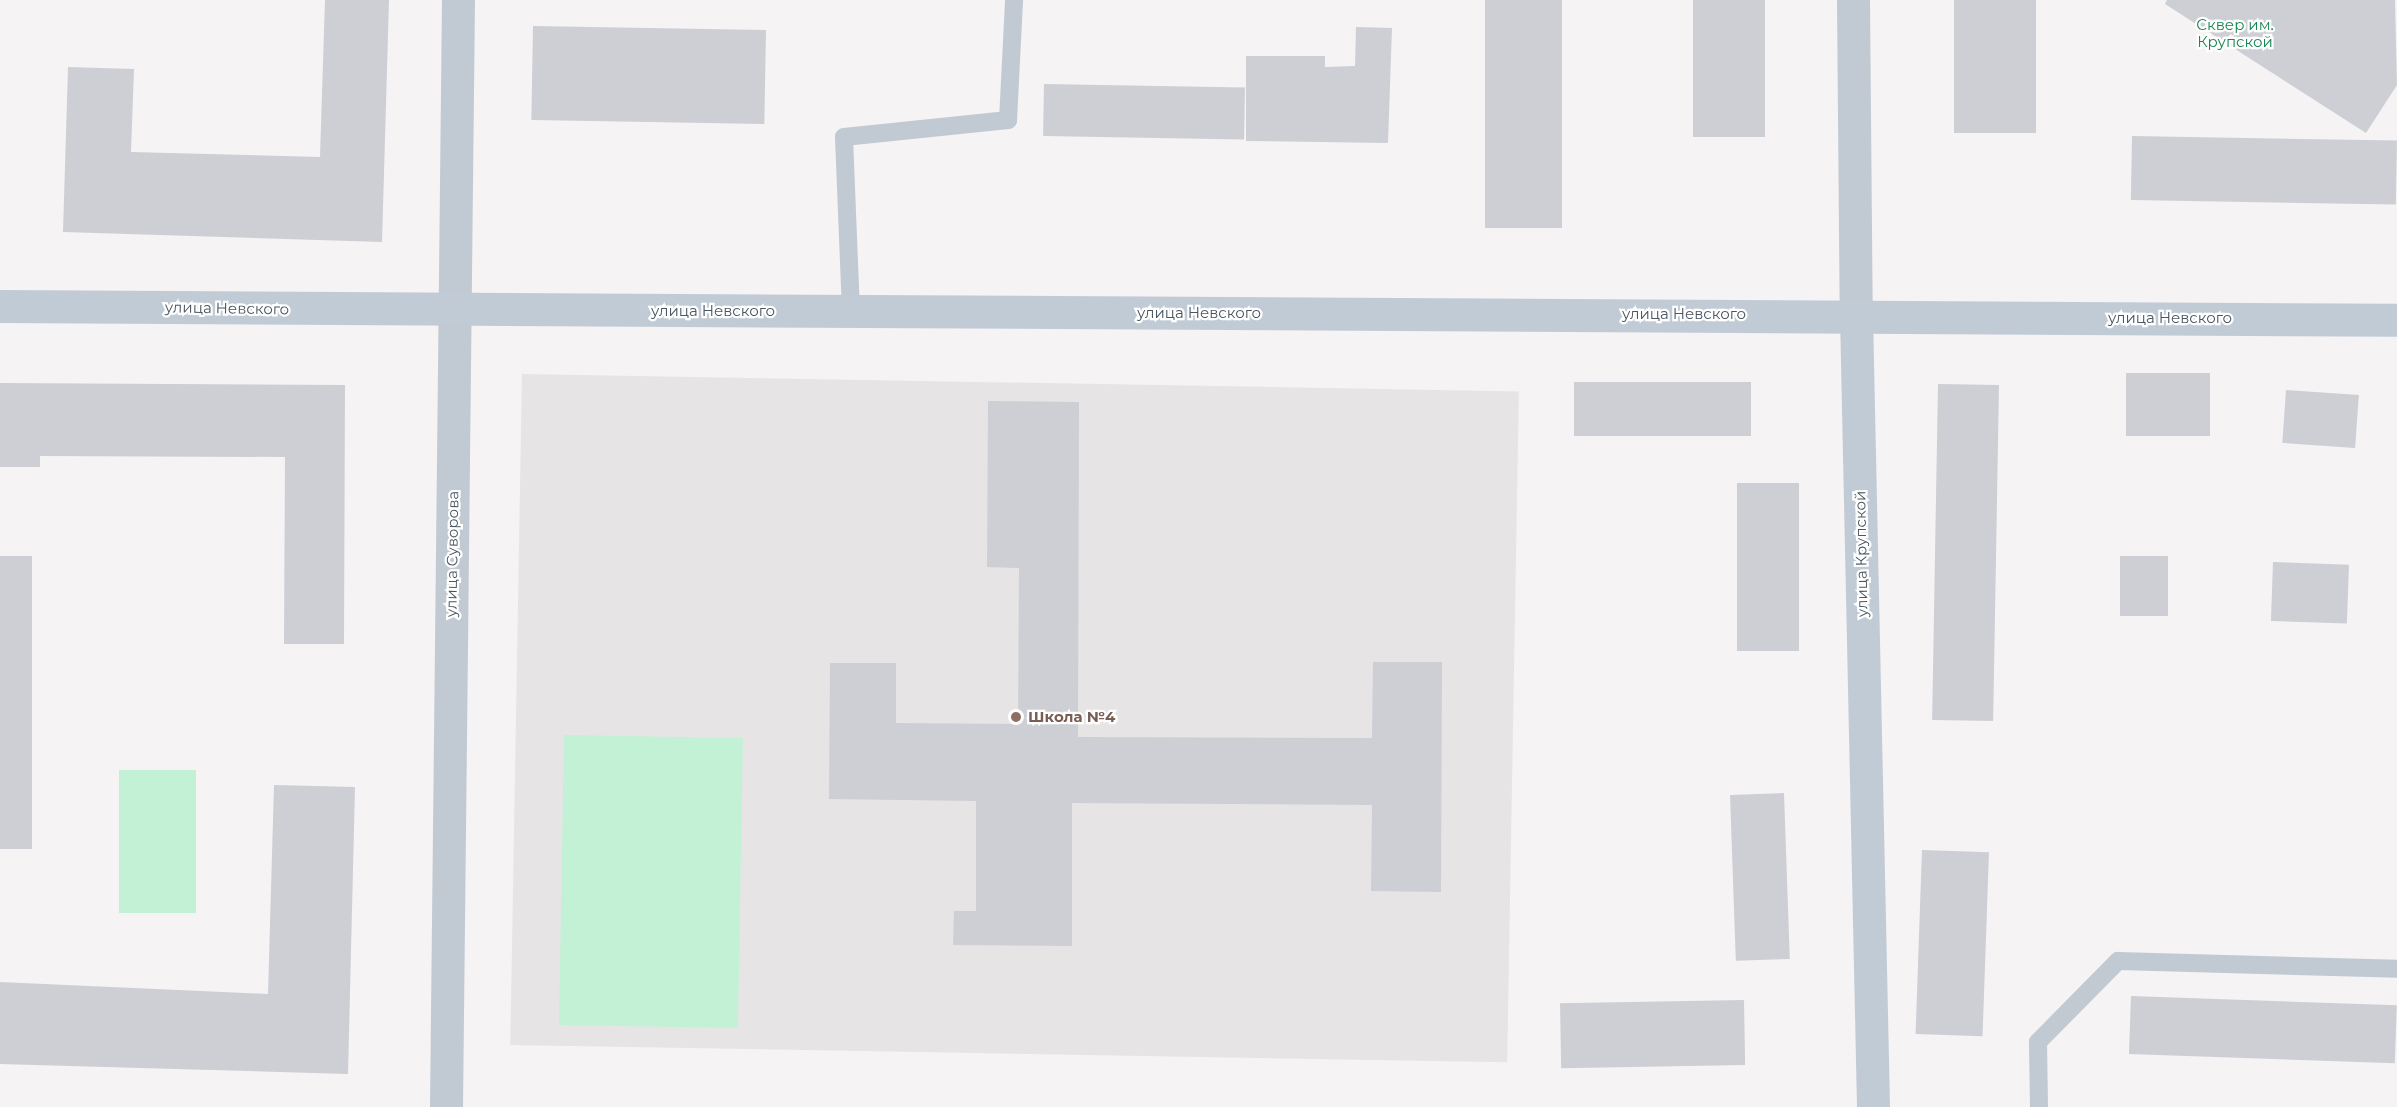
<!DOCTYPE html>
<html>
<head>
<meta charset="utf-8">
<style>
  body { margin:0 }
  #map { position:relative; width:2397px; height:1107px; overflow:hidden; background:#f5f3f3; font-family:Montserrat,sans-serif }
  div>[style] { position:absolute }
  .education>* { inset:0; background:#e6e4e5; transform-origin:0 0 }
  .green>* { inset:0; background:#c3f1d5; transform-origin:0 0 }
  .building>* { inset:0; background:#cdcfd5; transform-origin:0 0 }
  .service>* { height:18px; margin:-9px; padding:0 9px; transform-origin:9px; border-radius:9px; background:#c1cad2 }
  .minor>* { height:33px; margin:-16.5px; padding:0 16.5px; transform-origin:16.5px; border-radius:16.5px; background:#c1cad2 }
  .tertiary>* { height:33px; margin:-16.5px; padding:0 16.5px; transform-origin:16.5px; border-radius:16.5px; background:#c1cad2 }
  .secondary>* { height:33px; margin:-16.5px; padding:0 16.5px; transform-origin:16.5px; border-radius:16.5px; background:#c1cbd6 }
  .dots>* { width:16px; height:16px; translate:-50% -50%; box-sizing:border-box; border:3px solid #fff; border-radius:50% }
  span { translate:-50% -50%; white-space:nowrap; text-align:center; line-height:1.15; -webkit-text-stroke:4.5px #fff; paint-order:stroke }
  .park-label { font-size:15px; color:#17864f }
  .street-label { font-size:15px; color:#4a5661 }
  .education-label { font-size:15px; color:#785e54; font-weight:700 }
  .left { translate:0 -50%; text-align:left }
</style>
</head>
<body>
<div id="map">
  <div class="education">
    <i style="left:522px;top:374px;width:997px;height:671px;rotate:1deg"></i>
  </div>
  <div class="green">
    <i style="left:564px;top:735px;width:179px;height:290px;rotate:1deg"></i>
    <i style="left:119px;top:770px;width:77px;height:143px"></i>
  </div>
  <div class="building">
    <i style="clip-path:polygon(325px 0,389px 0,382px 242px,63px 232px,68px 67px,134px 69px,131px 152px,320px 157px)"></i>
    <i style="left:1485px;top:0;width:77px;height:228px"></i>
    <i style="left:1693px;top:0;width:72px;height:137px"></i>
    <i style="left:1954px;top:0;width:82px;height:133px"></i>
    <i style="clip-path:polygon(2167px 0,2395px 0,2397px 85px,2366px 133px,2165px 4px)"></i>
    <i style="left:533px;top:26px;width:233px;height:94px;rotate:1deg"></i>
    <i style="clip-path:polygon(1356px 27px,1392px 28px,1388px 143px,1246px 141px,1246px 56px,1325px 56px,1325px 67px,1355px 66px)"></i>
    <i style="left:1044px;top:84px;width:201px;height:52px;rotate:1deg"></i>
    <i style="left:2132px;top:136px;width:265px;height:64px;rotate:1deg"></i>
    <i style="left:2126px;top:373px;width:84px;height:63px"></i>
    <i style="left:1751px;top:382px;width:54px;height:177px;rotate:90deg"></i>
    <i style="clip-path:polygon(0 383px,345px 385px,344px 644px,284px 644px,285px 457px,40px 456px,40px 467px,0 467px)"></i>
    <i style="left:1938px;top:384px;width:61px;height:336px;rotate:1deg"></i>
    <i style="left:2286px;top:390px;width:73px;height:53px;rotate:4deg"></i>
    <i style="clip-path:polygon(988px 401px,1079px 402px,1078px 737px,1372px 738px,1373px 662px,1442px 662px,1441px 892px,1371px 891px,1372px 805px,1072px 803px,1072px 946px,953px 945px,954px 911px,976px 911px,976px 801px,829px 799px,830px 663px,896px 663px,896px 723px,1018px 724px,1019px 568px,987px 567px)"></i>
    <i style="left:1737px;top:483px;width:62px;height:168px"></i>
    <i style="left:0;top:556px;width:32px;height:293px"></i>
    <i style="left:2120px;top:556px;width:48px;height:60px"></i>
    <i style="left:2273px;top:562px;width:76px;height:59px;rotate:2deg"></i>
    <i style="clip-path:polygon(274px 785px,355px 787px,348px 1074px,0 1064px,0 982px,268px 994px)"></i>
    <i style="left:1784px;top:793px;width:166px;height:54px;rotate:88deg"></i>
    <i style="left:1922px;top:850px;width:67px;height:184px;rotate:2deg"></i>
    <i style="left:2131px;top:996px;width:266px;height:58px;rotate:2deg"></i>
    <i style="left:1744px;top:1000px;width:65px;height:184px;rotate:89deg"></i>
  </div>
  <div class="service">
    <i style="left:851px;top:312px;width:175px;rotate:-92.3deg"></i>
    <i style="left:844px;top:137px;width:165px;rotate:-5.9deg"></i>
    <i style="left:1008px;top:120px;width:120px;rotate:-87.1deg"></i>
    <i style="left:2039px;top:1107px;width:65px;rotate:-90.9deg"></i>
    <i style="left:2038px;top:1042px;width:114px;rotate:-45.4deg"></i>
    <i style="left:2118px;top:961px;width:279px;rotate:1.6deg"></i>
  </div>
  <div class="minor">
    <i style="left:446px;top:1107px;width:1107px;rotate:-89.38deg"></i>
  </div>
  <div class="tertiary">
    <i style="left:1853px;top:0;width:315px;rotate:89.5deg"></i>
  </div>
  <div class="secondary">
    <i style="left:0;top:306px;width:2397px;rotate:0.33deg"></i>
    <i style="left:1856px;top:315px;width:792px;rotate:88.77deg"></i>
  </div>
  <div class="dots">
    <i style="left:1016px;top:717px;background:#8d6e63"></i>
  </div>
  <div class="park-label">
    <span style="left:2235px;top:33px">Сквер им.<br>Крупской</span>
  </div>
  <div class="street-label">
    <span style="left:227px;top:308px;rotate:1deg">улица Невского</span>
    <span style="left:713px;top:311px">улица Невского</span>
    <span style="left:1199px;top:313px">улица Невского</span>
    <span style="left:1684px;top:314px">улица Невского</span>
    <span style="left:2170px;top:318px">улица Невского</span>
    <span style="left:452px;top:554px;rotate:-89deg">улица Суворова</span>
    <span style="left:1861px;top:554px;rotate:-91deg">улица Крупской</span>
  </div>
  <div class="education-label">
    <span class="left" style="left:1028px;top:717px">Школа №4</span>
  </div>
</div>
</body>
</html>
